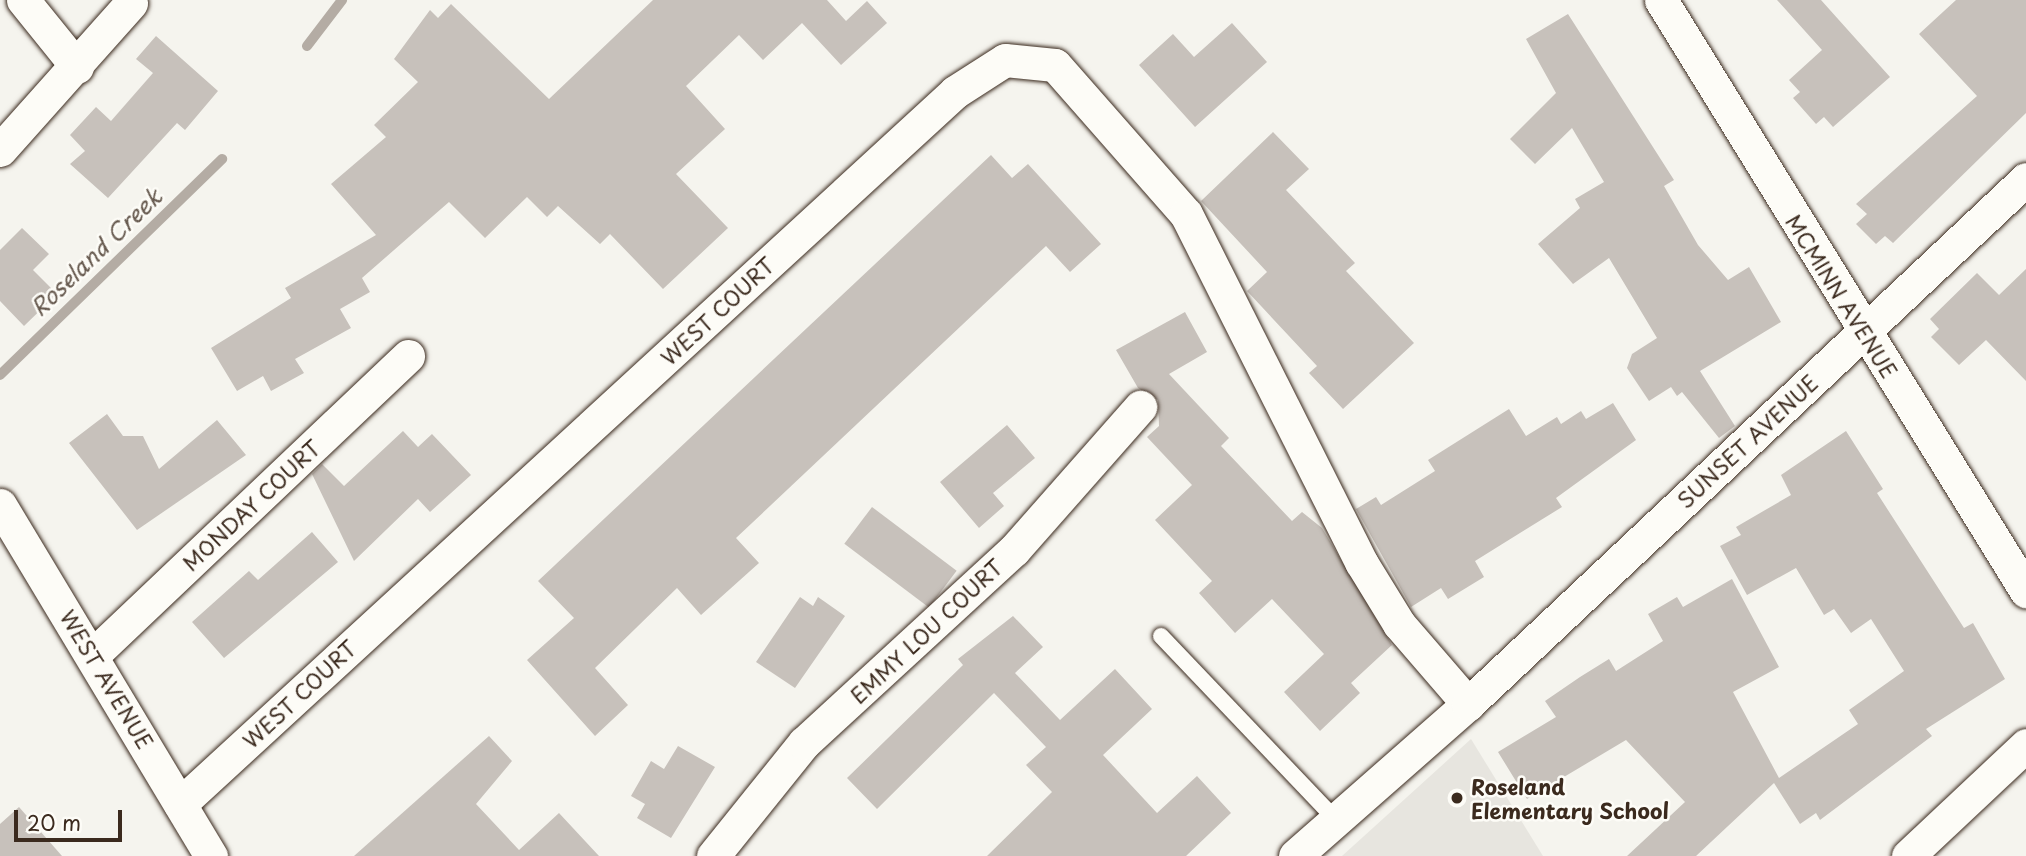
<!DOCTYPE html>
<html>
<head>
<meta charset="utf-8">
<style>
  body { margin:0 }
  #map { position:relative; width:2026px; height:856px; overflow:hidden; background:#f5f4ee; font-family:"Playpen Sans",sans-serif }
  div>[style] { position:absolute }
  .built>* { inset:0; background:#e7e5df }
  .stream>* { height:10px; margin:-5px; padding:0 5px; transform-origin:5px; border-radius:5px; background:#b4aca4 }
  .building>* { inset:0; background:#c7c1bb; transform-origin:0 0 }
  .roads { filter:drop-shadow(0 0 2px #3b2a1e) drop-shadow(0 0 2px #3b2a1e) }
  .service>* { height:16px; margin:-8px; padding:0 8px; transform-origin:8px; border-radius:8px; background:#fdfcf7 }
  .minor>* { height:33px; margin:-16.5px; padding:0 16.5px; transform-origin:16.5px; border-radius:16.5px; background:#fdfcf7 }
  .dots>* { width:19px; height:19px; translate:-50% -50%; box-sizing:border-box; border:4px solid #fdfcf7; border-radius:50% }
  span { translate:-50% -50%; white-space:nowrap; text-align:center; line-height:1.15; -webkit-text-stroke:5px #fdfcf7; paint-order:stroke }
  .street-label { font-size:21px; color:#3b2a1e }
  .poi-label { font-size:21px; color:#3b2a1e; font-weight:700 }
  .left { translate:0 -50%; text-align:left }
  .water-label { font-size:23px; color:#65584d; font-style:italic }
  .scale { position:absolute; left:14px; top:810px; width:108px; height:32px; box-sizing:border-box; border:4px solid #3b2a1e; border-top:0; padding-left:9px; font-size:21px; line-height:24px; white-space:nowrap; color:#3b2a1e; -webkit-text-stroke:5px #fdfcf7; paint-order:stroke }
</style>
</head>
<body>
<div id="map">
  <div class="built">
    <i style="clip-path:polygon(1471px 739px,1543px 856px,1342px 856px)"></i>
  </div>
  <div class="stream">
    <i style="left:307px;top:46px;width:58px;rotate:-52.7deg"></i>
    <i style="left:0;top:375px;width:310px;rotate:-44.2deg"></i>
  </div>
  <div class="building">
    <i style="clip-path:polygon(653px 0,827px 0,846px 21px,867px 1px,887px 23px,841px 65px,802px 23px,763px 60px,739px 35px,686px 86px,725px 129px,676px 174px,728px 228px,663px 289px,610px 234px,600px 244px,558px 206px,547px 217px,527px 197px,485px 238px,449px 202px,362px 278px,370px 292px,340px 309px,351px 328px,295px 359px,304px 373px,271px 391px,263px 376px,237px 391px,211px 348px,291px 298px,285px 288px,376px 235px,331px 184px,386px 137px,374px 125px,418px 82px,394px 59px,430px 10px,438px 18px,451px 4px,549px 99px)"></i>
    <i style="clip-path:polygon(1777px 0,1821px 0,1890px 77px,1833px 127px,1824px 117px,1816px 124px,1793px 98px,1800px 92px,1789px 80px,1822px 50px)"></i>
    <i style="clip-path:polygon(1956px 0,2026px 0,2026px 113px,1893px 243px,1885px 236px,1876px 244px,1856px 224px,1867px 214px,1856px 204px,1977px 96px,1919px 34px)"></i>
    <i style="clip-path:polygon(1568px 14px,1674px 180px,1664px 186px,1698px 245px,1728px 280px,1749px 267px,1781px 322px,1700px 371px,1735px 426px,1719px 438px,1682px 392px,1677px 396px,1671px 387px,1649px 401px,1627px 368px,1632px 354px,1657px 338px,1609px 258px,1573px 284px,1538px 244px,1580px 208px,1575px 199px,1604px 182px,1572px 128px,1535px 164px,1510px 139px,1556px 93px,1526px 39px)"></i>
    <i style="clip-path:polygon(1232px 23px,1267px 62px,1195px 127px,1139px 65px,1173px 34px,1194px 57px)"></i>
    <i style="clip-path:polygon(156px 36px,218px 91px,185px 130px,177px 123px,108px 198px,70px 164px,85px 151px,70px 135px,96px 107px,111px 121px,153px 73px,136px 59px)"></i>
    <i style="clip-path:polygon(1273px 132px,1309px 169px,1286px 190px,1355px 263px,1346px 271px,1414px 343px,1343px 409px,1309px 373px,1317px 366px,1247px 291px,1267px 272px,1201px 201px)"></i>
    <i style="clip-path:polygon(991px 155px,1012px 178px,1028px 164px,1101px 244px,1070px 272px,1046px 246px,736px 538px,759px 563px,701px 615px,677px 588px,595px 668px,628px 705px,595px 736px,527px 660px,574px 618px,538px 581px)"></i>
    <i style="clip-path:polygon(22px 228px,49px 254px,33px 270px,57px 294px,24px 326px,0 301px,0 250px)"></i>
    <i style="clip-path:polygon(2026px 269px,2026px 381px,1986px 340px,1959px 365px,1931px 337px,1939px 329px,1930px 319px,1977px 273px,1999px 295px)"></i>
    <i style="clip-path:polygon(1185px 312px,1207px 352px,1169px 374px,1229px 438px,1221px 446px,1292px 521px,1302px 512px,1322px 528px,1392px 645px,1351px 683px,1360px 693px,1320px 731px,1284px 692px,1324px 654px,1272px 599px,1235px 633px,1199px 593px,1212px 581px,1155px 520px,1192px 485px,1147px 437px,1159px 426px,1158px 400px,1138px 388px,1116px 350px)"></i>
    <i style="clip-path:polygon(1613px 403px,1636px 440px,1556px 498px,1562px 507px,1475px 561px,1484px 577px,1448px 599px,1441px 588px,1411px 607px,1356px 509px,1376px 497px,1381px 505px,1435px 471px,1428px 460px,1509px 409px,1526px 436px,1557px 417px,1561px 424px,1581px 411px,1586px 419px)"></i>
    <i style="clip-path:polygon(107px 414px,123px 436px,143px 436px,159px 469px,217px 420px,246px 455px,137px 530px,69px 443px)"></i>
    <i style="clip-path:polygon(1007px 425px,1035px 458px,993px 493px,1004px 506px,979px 528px,940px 482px)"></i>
    <i style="clip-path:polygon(403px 431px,418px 447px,432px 434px,471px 475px,430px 512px,418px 499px,354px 561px,312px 474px,322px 464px,344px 486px)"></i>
    <i style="clip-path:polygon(1846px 431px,1883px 489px,1877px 493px,1964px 628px,1973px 623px,2005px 679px,1926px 729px,1932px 736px,1820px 820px,1816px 813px,1800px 824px,1774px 783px,1696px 856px,1627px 856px,1685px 802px,1626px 740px,1527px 799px,1498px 752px,1556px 717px,1545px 701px,1580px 677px,1609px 659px,1616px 671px,1663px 641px,1648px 614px,1677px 597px,1683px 607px,1732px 579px,1779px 667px,1733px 692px,1779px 778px,1858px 724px,1849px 710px,1904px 671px,1871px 619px,1851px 633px,1834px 609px,1824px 615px,1796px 568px,1747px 595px,1720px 546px,1741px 535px,1736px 527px,1791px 495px,1781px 475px)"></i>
    <i style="left:872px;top:507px;width:106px;height:46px;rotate:37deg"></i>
    <i style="clip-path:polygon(312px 532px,338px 562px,224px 658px,192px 622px,249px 571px,258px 580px)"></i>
    <i style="clip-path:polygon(800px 597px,813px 606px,818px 597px,845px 616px,795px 688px,756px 662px)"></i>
    <i style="clip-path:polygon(1013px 616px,1043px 647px,1015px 673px,1060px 720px,1115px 669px,1152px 709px,1103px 755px,1157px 813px,1197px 776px,1231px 813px,1186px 856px,987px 856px,1052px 792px,1026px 765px,1046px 747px,994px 693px,877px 809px,847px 778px,963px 665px,958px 659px)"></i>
    <i style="clip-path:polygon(489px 736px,512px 761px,476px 804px,519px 850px,559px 813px,599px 856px,354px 856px)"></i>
    <i style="clip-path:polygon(678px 746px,715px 767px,671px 838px,637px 818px,645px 804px,631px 796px,651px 761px,664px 769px)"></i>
    <i style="clip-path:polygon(19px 807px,62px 856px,0 856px,0 824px)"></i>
  </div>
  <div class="roads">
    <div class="service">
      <i style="left:1161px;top:636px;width:255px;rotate:46.4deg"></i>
    </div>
    <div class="minor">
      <i style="left:23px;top:0;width:86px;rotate:51.1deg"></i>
      <i style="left:1661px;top:0;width:695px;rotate:58.3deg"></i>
      <i style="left:0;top:150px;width:197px;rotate:-48.3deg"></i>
      <i style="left:0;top:505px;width:410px;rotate:59deg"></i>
      <i style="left:94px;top:654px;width:433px;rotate:-43.5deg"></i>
      <i style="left:180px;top:804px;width:1052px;rotate:-42.57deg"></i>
      <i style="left:955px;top:92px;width:59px;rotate:-32.6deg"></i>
      <i style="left:1005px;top:60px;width:50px;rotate:5.7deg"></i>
      <i style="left:1055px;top:65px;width:198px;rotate:48.7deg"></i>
      <i style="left:1186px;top:214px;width:390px;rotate:63.3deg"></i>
      <i style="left:1361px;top:562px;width:73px;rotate:58.5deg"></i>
      <i style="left:1399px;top:624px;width:106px;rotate:49.2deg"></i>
      <i style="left:713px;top:856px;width:145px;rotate:-51.2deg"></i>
      <i style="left:804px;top:743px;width:285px;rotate:-42.6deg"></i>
      <i style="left:1014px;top:550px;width:191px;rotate:-48.6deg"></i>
      <i style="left:1295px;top:856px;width:230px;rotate:-41.3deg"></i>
      <i style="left:1468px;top:704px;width:766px;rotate:-43.25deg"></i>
      <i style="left:1908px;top:856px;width:162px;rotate:-43.2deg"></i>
    </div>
  </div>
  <div class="dots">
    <i style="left:1457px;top:798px;background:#3b2a1e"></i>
  </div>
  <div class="street-label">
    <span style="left:1842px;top:296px;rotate:58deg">MCMINN AVENUE</span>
    <span style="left:717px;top:311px;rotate:-43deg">WEST COURT</span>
    <span style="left:1747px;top:441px;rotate:-43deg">SUNSET AVENUE</span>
    <span style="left:251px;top:505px;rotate:-43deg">MONDAY COURT</span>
    <span style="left:926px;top:631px;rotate:-43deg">EMMY LOU COURT</span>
    <span style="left:107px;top:679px;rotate:59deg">WEST AVENUE</span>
    <span style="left:299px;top:694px;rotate:-43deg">WEST COURT</span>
  </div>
  <div class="poi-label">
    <span class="left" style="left:1471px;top:798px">Roseland<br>Elementary School</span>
  </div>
  <div class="water-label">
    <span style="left:96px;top:252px;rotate:-44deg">Roseland Creek</span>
  </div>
  <div class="scale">20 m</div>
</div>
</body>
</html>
